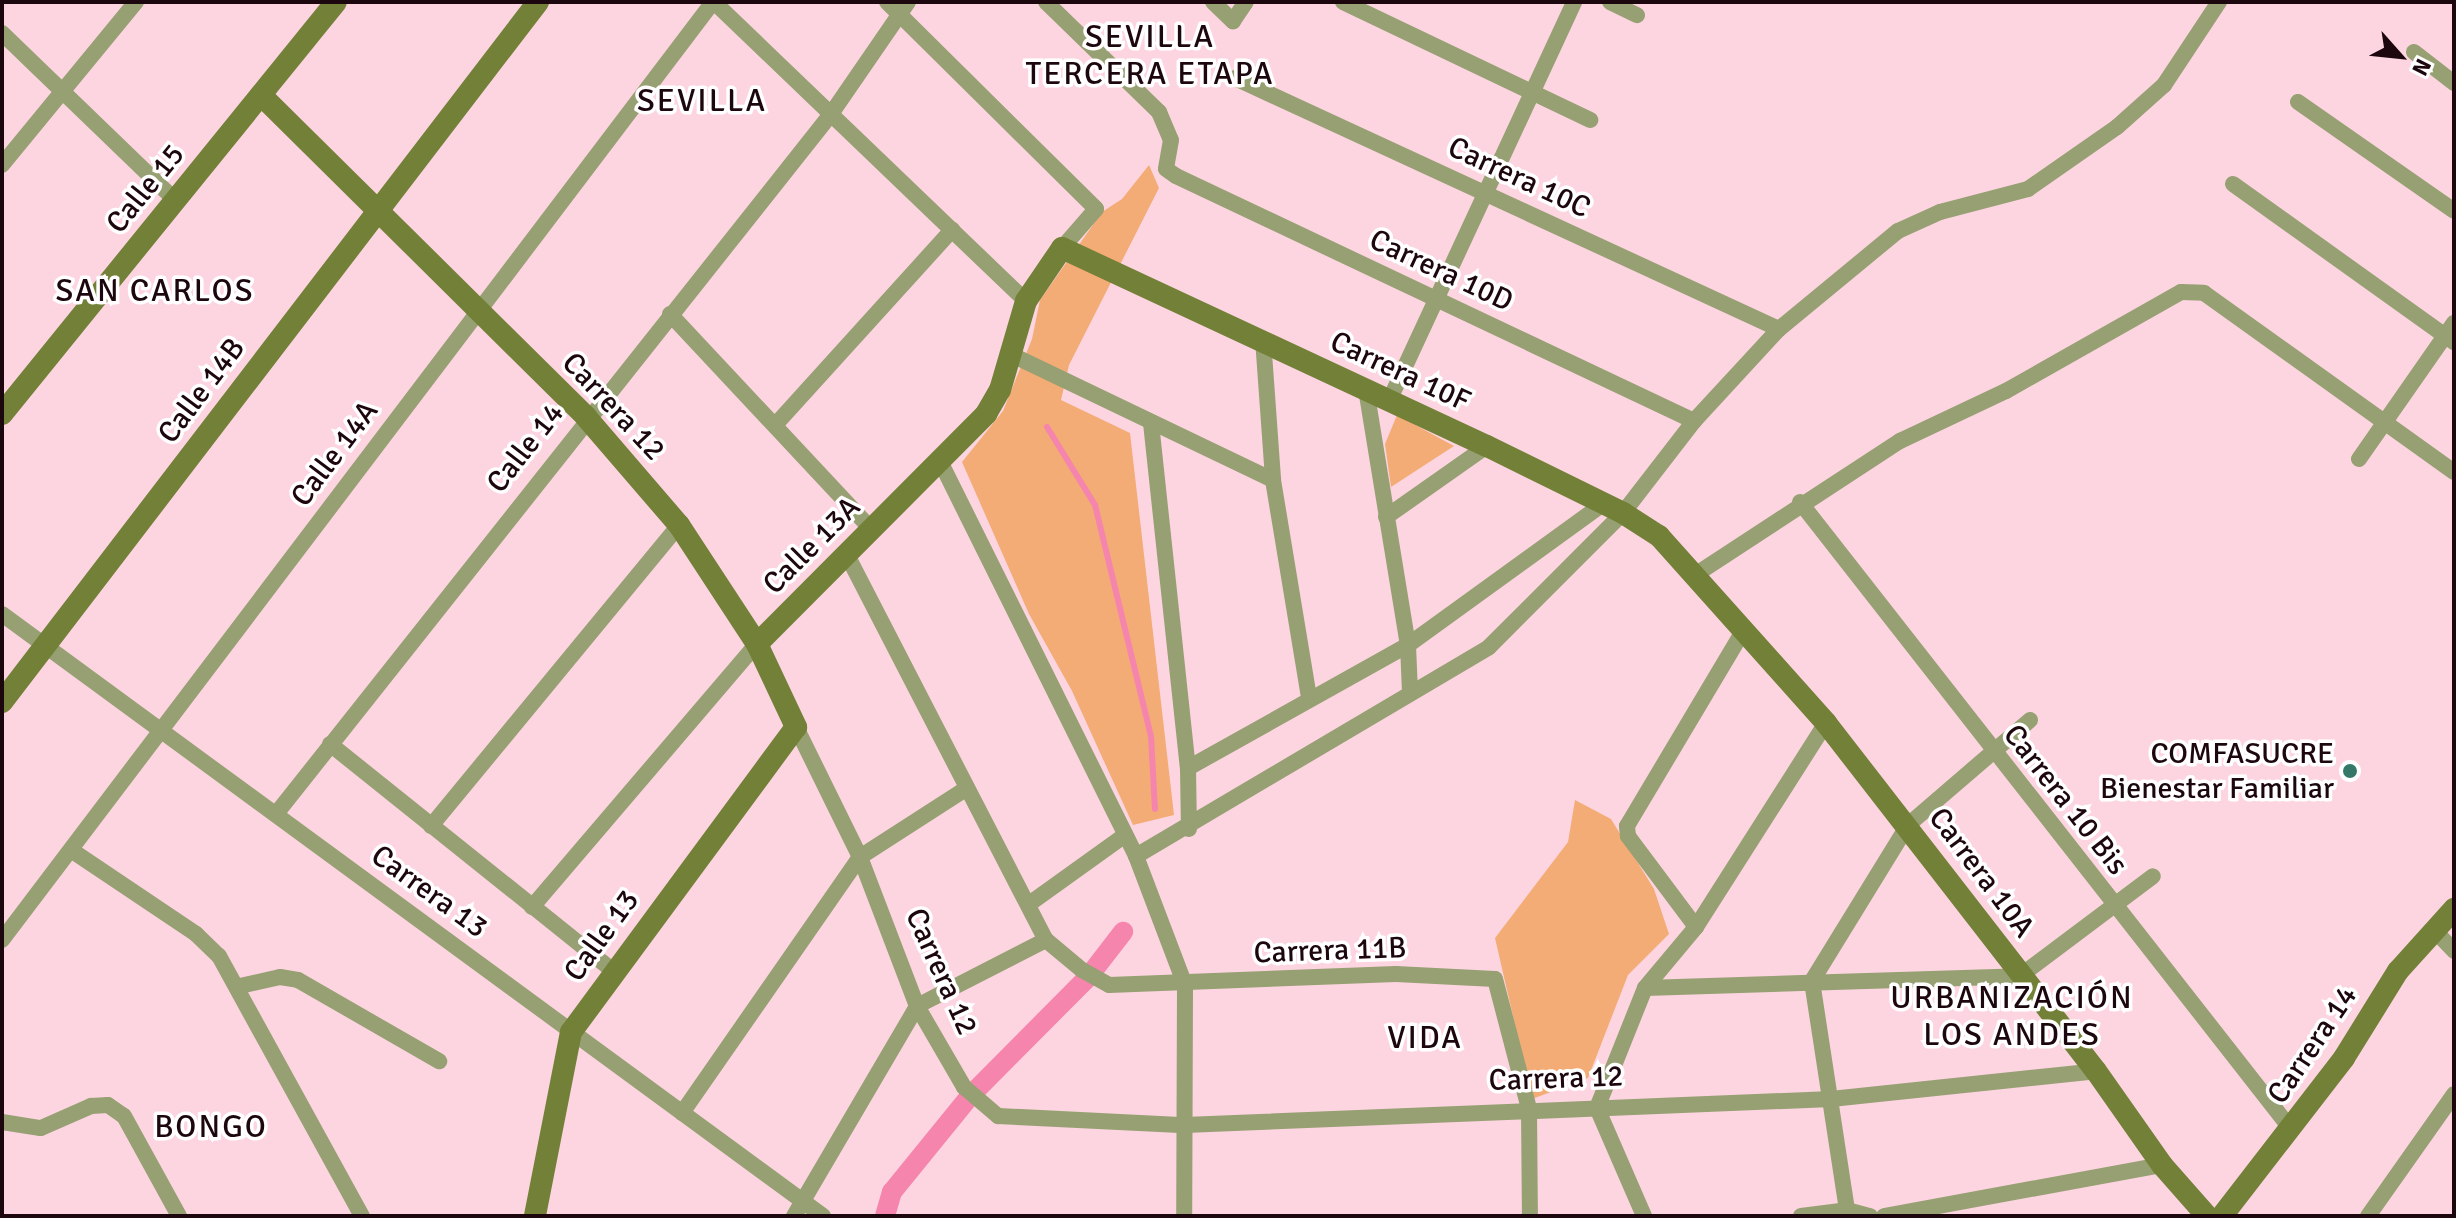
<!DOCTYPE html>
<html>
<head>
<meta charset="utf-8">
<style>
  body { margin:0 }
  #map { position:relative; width:2456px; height:1218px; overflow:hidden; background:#fdd5e1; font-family:Signika,sans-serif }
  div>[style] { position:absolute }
  .green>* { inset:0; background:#f3ac75 }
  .stream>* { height:6px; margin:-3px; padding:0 3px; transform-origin:3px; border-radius:3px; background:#f685ae }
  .canal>* { height:20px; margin:-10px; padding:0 10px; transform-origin:10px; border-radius:10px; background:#f685ae }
  .street>* { height:16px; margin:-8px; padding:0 8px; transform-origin:8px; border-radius:8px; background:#96a072 }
  .secondary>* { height:22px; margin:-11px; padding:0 11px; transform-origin:11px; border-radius:11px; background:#738038 }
  .dots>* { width:22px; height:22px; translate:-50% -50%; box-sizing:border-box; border:4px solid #fff; border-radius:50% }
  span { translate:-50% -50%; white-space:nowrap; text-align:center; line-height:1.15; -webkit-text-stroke:7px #fff; paint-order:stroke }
  .street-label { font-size:30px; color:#1c070f }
  .poi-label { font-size:30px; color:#1c070f }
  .right { translate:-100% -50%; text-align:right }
  .neighbourhood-label { font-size:32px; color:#1c070f; letter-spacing:2px }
  .frame { position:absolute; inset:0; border:4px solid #1c070f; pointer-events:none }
  .north { position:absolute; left:2360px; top:16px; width:80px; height:80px; -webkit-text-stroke:6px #fff; paint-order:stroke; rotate:117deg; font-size:22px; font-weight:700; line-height:32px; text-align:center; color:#1c070f }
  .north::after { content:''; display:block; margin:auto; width:28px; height:36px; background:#1c070f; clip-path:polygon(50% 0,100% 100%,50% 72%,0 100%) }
</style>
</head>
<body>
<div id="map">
  <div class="green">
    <i style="clip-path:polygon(1149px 165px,1159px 188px,1069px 365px,1061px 400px,1130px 433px,1174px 815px,1133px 825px,1072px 691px,1029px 614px,962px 462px,1003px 411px,1032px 339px,1040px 300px,1102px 212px,1122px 199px)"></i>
    <i style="clip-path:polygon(1397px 415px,1454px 446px,1391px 487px,1385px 444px)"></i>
    <i style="clip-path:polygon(1575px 800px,1611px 819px,1654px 889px,1669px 934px,1628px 975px,1588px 1078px,1532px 1099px,1495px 938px,1568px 842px)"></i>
  </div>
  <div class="stream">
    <i style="left:1047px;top:427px;width:92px;rotate:58.4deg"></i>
    <i style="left:1095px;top:505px;width:238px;rotate:76.4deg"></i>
    <i style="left:1151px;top:736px;width:73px;rotate:86.9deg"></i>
  </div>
  <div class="canal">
    <i style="left:885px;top:1216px;width:25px;rotate:-74deg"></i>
    <i style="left:892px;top:1192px;width:124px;rotate:-50.9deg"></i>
    <i style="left:970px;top:1096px;width:169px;rotate:-45.2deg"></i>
    <i style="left:1089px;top:976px;width:56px;rotate:-52.3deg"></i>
  </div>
  <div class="street">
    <i style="left:714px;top:2px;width:432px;rotate:43.8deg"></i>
    <i style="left:887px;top:2px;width:294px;rotate:44.7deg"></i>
    <i style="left:1096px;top:209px;width:52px;rotate:131.1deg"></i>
    <i style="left:1046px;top:2px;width:158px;rotate:44.2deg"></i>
    <i style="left:1159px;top:112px;width:30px;rotate:67deg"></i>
    <i style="left:1171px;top:140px;width:29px;rotate:100deg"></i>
    <i style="left:1166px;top:169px;width:12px;rotate:35deg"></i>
    <i style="left:1176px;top:176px;width:573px;rotate:25.31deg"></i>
    <i style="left:1213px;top:2px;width:28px;rotate:44deg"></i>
    <i style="left:1233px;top:21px;width:23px;rotate:-56deg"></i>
    <i style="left:1343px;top:2px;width:274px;rotate:25.5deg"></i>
    <i style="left:1610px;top:2px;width:30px;rotate:26deg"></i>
    <i style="left:2px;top:33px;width:242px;rotate:44deg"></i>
    <i style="left:2414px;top:52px;width:51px;rotate:37.8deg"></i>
    <i style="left:1235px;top:78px;width:599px;rotate:24.77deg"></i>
    <i style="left:2298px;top:102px;width:190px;rotate:34.9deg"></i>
    <i style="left:2px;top:165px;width:211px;rotate:-50.6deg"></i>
    <i style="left:2233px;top:184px;width:272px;rotate:35.6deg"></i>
    <i style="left:670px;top:314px;width:294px;rotate:46.9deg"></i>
    <i style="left:1263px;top:339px;width:141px;rotate:85.9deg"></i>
    <i style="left:1273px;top:480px;width:221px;rotate:80.6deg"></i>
    <i style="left:1012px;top:355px;width:289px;rotate:25.6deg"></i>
    <i style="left:1366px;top:389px;width:259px;rotate:80.7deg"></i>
    <i style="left:1408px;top:645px;width:48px;rotate:87.6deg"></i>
    <i style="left:1389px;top:401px;width:440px;rotate:-65.1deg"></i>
    <i style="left:777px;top:423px;width:261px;rotate:-47.8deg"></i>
    <i style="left:1151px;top:423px;width:347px;rotate:83.9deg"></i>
    <i style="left:1188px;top:768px;width:61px;rotate:89.1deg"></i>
    <i style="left:2359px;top:459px;width:166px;rotate:-55.1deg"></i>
    <i style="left:941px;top:463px;width:439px;rotate:63.6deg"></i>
    <i style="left:1136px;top:856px;width:138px;rotate:69.2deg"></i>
    <i style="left:1185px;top:985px;width:231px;rotate:90.2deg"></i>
    <i style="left:1800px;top:502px;width:796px;rotate:51.94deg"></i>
    <i style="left:1386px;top:517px;width:123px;rotate:-35.1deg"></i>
    <i style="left:846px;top:553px;width:436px;rotate:62.7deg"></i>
    <i style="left:1046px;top:940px;width:47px;rotate:39.8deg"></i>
    <i style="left:1082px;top:970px;width:31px;rotate:29deg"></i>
    <i style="left:1109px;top:985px;width:287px;rotate:-2.2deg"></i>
    <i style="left:1396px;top:974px;width:99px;rotate:2.9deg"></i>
    <i style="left:1495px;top:979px;width:134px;rotate:75.3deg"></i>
    <i style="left:1529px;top:1109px;width:107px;rotate:89.5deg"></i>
    <i style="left:1695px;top:575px;width:245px;rotate:-33.2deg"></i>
    <i style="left:1900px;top:441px;width:117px;rotate:-25.3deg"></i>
    <i style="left:2006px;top:391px;width:201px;rotate:-29.5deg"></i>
    <i style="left:2181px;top:292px;width:23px;rotate:2deg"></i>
    <i style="left:2204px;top:293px;width:307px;rotate:35.6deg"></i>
    <i style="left:2px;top:614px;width:1018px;rotate:36.25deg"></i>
    <i style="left:796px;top:727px;width:145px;rotate:63.8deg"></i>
    <i style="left:860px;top:857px;width:160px;rotate:69.1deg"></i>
    <i style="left:917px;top:1006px;width:94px;rotate:59.9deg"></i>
    <i style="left:964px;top:1087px;width:45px;rotate:40.5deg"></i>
    <i style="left:998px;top:1116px;width:187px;rotate:2.8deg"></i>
    <i style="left:1185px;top:1125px;width:647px;rotate:-2.3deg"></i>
    <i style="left:1831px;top:1099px;width:266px;rotate:-6deg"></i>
    <i style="left:330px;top:744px;width:363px;rotate:38.7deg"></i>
    <i style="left:1188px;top:768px;width:252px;rotate:-29.2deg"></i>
    <i style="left:1408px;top:645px;width:241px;rotate:-35.9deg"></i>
    <i style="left:276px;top:814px;width:893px;rotate:-51.59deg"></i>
    <i style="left:831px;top:114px;width:136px;rotate:-55.5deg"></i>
    <i style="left:431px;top:826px;width:390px;rotate:-50.5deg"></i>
    <i style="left:71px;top:850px;width:151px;rotate:33.9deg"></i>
    <i style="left:196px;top:934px;width:32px;rotate:44deg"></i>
    <i style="left:219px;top:956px;width:297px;rotate:61.2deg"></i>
    <i style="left:1136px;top:856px;width:410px;rotate:-30.6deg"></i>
    <i style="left:1489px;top:647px;width:190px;rotate:-45deg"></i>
    <i style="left:1623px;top:513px;width:116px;rotate:-52.3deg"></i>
    <i style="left:1694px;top:421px;width:125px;rotate:-47.3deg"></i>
    <i style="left:1779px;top:329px;width:154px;rotate:-39.5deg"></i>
    <i style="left:1898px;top:231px;width:46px;rotate:-24.3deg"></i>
    <i style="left:1940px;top:212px;width:91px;rotate:-14.6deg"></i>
    <i style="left:2028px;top:189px;width:108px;rotate:-34.9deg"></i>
    <i style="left:2117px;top:127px;width:63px;rotate:-41.8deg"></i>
    <i style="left:2164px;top:85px;width:100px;rotate:-56.5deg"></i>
    <i style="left:1029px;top:904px;width:118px;rotate:-35.7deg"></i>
    <i style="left:532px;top:907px;width:346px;rotate:-49.5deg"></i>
    <i style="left:1696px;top:927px;width:114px;rotate:-126.8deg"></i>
    <i style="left:1628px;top:836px;width:10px;rotate:-96deg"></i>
    <i style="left:1627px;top:826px;width:230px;rotate:-59.2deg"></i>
    <i style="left:2435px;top:931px;width:28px;rotate:46deg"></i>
    <i style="left:2px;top:940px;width:1177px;rotate:-52.84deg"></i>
    <i style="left:240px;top:986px;width:41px;rotate:-12.7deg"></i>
    <i style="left:280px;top:977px;width:18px;rotate:9deg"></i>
    <i style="left:298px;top:980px;width:163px;rotate:29.9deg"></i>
    <i style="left:1645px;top:988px;width:375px;rotate:-1.8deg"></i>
    <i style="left:2020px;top:976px;width:166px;rotate:-36.9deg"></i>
    <i style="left:682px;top:1113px;width:312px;rotate:-55.2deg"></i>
    <i style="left:860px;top:857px;width:127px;rotate:-32.8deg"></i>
    <i style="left:2px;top:1122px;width:39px;rotate:9deg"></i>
    <i style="left:41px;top:1128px;width:55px;rotate:-23.7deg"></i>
    <i style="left:91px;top:1106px;width:17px;rotate:-3deg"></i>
    <i style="left:108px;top:1105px;width:19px;rotate:35deg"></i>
    <i style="left:124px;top:1116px;width:114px;rotate:61.2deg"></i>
    <i style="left:1847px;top:1210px;width:232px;rotate:-98.7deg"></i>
    <i style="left:1812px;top:981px;width:183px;rotate:-58.4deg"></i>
    <i style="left:1908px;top:825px;width:161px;rotate:-40.7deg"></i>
    <i style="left:794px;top:1216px;width:243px;rotate:-59.6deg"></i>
    <i style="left:917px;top:1006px;width:145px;rotate:-27.1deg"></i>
    <i style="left:1644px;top:1216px;width:118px;rotate:-113.5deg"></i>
    <i style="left:1597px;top:1108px;width:129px;rotate:-68.2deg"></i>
    <i style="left:1645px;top:988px;width:80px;rotate:-50.1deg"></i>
    <i style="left:1696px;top:927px;width:242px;rotate:-57.5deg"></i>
    <i style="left:1801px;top:1216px;width:46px;rotate:-7.4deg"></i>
    <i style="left:1847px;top:1210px;width:24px;rotate:15deg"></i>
    <i style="left:1884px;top:1216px;width:283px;rotate:-10.4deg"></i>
    <i style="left:2368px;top:1216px;width:149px;rotate:-54.8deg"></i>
  </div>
  <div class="secondary">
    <i style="left:261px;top:95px;width:458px;rotate:44.7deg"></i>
    <i style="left:586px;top:417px;width:143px;rotate:49.3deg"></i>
    <i style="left:679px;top:525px;width:142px;rotate:56.8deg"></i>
    <i style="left:757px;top:644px;width:92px;rotate:64.8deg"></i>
    <i style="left:796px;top:727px;width:379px;rotate:126.4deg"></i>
    <i style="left:571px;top:1032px;width:187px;rotate:101.1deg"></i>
    <i style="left:2px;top:414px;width:530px;rotate:-50.97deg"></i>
    <i style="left:757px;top:644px;width:325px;rotate:-45.1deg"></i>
    <i style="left:986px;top:414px;width:28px;rotate:-60deg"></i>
    <i style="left:1000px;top:390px;width:93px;rotate:-73.7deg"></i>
    <i style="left:1026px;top:301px;width:64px;rotate:-55.8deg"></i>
    <i style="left:1062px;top:248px;width:469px;rotate:25deg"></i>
    <i style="left:1487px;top:446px;width:152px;rotate:26.2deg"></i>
    <i style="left:1623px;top:513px;width:43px;rotate:32.6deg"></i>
    <i style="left:1659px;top:536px;width:251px;rotate:48.2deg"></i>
    <i style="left:1826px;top:723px;width:440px;rotate:52.2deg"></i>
    <i style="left:2096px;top:1071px;width:115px;rotate:54.9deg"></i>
    <i style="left:2162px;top:1165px;width:68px;rotate:48.6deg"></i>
    <i style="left:2px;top:702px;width:882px;rotate:-52.56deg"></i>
    <i style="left:2222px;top:1216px;width:200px;rotate:-52.3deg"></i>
    <i style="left:2344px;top:1058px;width:102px;rotate:-58.2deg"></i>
    <i style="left:2398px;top:971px;width:84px;rotate:-47.9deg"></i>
  </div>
  <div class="dots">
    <i style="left:2350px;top:771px;background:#35786a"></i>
  </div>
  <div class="street-label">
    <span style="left:1519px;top:178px;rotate:25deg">Carrera 10C</span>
    <span style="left:146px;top:189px;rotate:-51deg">Calle 15</span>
    <span style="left:1441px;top:271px;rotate:25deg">Carrera 10D</span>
    <span style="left:1400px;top:372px;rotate:25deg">Carrera 10F</span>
    <span style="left:202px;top:391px;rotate:-53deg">Calle 14B</span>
    <span style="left:613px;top:407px;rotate:47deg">Carrera 12</span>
    <span style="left:526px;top:448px;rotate:-52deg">Calle 14</span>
    <span style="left:335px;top:454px;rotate:-53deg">Calle 14A</span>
    <span style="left:812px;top:546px;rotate:-45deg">Calle 13A</span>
    <span style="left:2065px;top:800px;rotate:52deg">Carrera 10 Bis</span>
    <span style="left:1981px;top:873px;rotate:53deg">Carrera 10A</span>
    <span style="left:429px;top:892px;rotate:36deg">Carrera 13</span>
    <span style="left:602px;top:936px;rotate:-54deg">Calle 13</span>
    <span style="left:1330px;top:951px;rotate:-2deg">Carrera 11B</span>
    <span style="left:941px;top:972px;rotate:66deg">Carrera 12</span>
    <span style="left:2313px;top:1045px;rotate:-56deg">Carrera 14</span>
    <span style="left:1556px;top:1079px;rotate:-2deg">Carrera 12</span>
  </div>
  <div class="poi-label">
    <span class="right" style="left:2334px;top:771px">COMFASUCRE<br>Bienestar Familiar</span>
  </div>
  <div class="neighbourhood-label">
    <span style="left:1150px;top:56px">SEVILLA<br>TERCERA ETAPA</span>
    <span style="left:702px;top:101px">SEVILLA</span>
    <span style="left:155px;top:291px">SAN CARLOS</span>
    <span style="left:2012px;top:1017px">URBANIZACIÓN<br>LOS ANDES</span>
    <span style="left:1425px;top:1038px">VIDA</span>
    <span style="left:211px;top:1127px">BONGO</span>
  </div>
  <div class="frame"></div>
  <div class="north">N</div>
</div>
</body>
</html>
